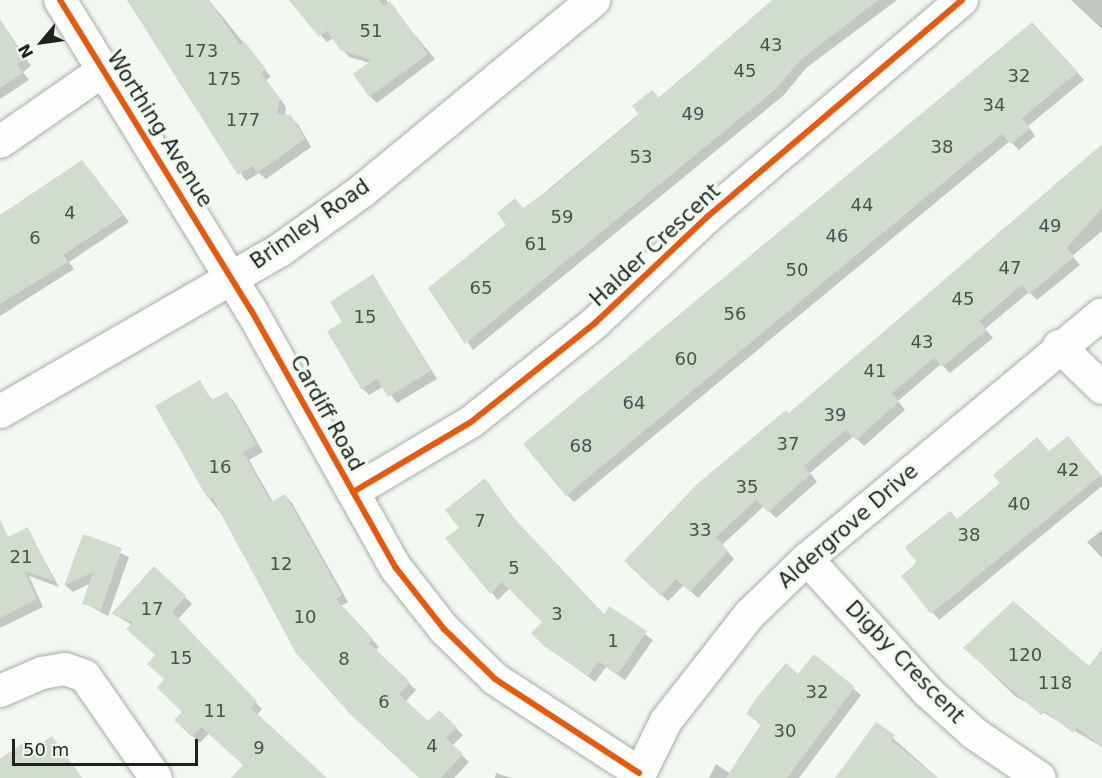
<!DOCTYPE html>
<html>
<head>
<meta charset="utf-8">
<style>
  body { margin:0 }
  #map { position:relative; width:1102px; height:778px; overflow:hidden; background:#f3f9f2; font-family:"DejaVu Sans",sans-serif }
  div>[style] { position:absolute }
  .shadow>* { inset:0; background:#0003 }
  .building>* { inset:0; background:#d0ddcd }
  .roads { filter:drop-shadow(0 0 2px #a8ada8) drop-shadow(0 0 2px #a8ada8) }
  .minor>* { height:32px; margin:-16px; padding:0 16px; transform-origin:16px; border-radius:16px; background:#fdfefd }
  .major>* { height:33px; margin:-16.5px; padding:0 16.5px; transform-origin:16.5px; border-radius:16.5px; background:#fdfefd }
  .cycleway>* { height:6px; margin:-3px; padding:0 3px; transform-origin:3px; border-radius:3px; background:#e8590c }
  span { translate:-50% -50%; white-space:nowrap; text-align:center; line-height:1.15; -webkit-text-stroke:6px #f1fcef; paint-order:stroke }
  .number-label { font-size:18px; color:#4b524a }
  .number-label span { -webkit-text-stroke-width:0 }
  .street-label { font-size:21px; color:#1f231f }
  .north { position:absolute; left:12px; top:12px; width:60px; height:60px; -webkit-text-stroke:4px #f1fcef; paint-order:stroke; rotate:241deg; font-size:16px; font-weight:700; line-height:24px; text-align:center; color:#1f231f }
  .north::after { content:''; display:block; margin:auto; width:21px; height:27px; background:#1f231f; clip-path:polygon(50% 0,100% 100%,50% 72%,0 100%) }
  .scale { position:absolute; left:12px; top:739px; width:186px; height:27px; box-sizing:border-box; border:3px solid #1f231f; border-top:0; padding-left:8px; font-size:18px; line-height:21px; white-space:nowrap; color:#1f231f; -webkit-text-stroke:4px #f1fcef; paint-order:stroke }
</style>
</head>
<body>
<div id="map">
  <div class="shadow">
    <i style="clip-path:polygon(127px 0,209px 0,271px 77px,266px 80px,286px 107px,285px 116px,298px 124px,311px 147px,266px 179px,259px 173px,246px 181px)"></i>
    <i style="clip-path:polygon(290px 0,386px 0,435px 59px,377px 103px,370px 96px,370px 63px,349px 57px,333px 38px,327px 42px)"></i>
    <i style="clip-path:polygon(776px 0,897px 0,806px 68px,784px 95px,473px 350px,430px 288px)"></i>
    <i style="clip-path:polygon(1071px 0,1102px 0,1102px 29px)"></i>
    <i style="clip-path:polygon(0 20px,31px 66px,23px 72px,29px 80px,0 99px)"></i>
    <i style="clip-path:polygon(1039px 31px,1084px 80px,1028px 126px,1035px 136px,1019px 150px,1010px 141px,574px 502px,567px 495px)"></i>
    <i style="clip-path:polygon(1102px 147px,1102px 231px,1072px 256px,1080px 265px,1037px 300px,1029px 292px,985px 329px,993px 338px,950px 373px,941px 364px,898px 401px,905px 410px,864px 446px,854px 436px,810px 473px,817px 482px,776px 518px,764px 506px,722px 545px,734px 559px,698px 598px,684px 585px,668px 601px,626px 561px)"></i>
    <i style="clip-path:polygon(89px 169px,129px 222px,69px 262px,74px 269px,0 316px,0 215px)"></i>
    <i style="clip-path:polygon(373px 276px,437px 379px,397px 403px,384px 386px,369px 395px,362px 388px,344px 322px)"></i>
    <i style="clip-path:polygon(199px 382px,213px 401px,226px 393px,233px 400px,263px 452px,249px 460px,273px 502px,285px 496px,292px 503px,348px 602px,341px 606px,379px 647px,375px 651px,416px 690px,405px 702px,428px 723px,439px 712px,463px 735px,452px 746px,469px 762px,454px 778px,421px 778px,209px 498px,157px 406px)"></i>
    <i style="clip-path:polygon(1075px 445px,1102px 477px,1102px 486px,939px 620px,903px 576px,957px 521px,1049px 452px)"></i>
    <i style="clip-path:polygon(485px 480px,519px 525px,605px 616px,610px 608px,653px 640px,625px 680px,606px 667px,595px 682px,539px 640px,544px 622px,510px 588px,498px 600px,447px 539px,461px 528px)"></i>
    <i style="clip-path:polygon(27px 529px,59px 587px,29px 576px,43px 607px,0 628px,0 541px)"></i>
    <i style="clip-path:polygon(1102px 530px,1102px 558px,1087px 542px)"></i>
    <i style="clip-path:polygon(84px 536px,129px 557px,108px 616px,84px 603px,91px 583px,73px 592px,66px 586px)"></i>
    <i style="clip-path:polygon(154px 568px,192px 604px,177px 620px,262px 709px,257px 715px,324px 778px,234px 778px,245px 766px,209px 733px,200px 743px,176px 720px,184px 712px,157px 656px,132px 625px,113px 614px)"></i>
    <i style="clip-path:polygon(965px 648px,1102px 672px,1102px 747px,1015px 696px)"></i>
    <i style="clip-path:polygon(798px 676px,854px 689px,861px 695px,799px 778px,709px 778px,716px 764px,731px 774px,762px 726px,748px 714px)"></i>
    <i style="clip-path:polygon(877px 724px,938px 778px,841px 778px)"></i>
    <i style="clip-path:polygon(52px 737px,82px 778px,0 778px,0 760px,27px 742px,34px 750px)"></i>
    <i style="clip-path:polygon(496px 773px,512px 778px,495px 778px)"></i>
  </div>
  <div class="building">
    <i style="clip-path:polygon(127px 0,209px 0,240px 45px,245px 42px,266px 69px,261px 73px,280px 99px,277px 114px,291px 115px,305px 139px,257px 173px,252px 166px,238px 175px)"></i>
    <i style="clip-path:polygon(289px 0,379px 0,383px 6px,390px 1px,428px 54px,369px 97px,353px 74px,372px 60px,340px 50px,327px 31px,319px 37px)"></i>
    <i style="clip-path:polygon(772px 0,879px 0,799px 61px,777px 88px,465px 344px,428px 288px,506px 225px,497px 213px,515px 198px,523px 208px,554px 186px,639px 115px,632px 106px,652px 90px,659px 98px)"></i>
    <i style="clip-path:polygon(0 21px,25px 59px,17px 64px,23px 73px,0 88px)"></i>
    <i style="clip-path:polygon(1032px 22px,1078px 72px,1022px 118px,1030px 128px,1011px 144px,1002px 134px,566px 496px,523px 444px)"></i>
    <i style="clip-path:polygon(1102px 144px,1102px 208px,1067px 248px,1074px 257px,1029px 294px,1022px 285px,979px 321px,987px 330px,942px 367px,934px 358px,892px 393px,899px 402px,856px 440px,846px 430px,804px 466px,811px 474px,768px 512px,756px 500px,716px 537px,728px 551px,690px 592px,676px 579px,661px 596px,624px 561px,696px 485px,786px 410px,789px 413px)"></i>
    <i style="clip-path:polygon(82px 160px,124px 215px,63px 255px,68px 262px,0 304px,0 215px)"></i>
    <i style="clip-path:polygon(373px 274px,431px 371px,388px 397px,377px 379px,361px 389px,327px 331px,342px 322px,330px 302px)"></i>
    <i style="clip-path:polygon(200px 380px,211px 400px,227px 392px,257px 445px,243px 452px,271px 502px,285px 494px,342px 595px,336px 599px,373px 639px,369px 643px,410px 682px,399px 694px,428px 721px,439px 710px,457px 727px,446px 738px,463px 754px,441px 778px,419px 778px,350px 714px,296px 653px,212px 497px,208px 499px,155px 406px)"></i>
    <i style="clip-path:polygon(1068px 436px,1101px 475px,931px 614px,901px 576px,917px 563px,905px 547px,950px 511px,957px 519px,1000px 483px,993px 475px,1037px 437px,1049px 451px)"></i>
    <i style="clip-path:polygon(485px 478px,512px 516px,604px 614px,609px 606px,647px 631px,618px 674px,598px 661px,588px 676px,544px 646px,531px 633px,542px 622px,502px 582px,490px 594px,445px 538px,459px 528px,445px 510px)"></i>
    <i style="clip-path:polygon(0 519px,8px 537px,28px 527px,54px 581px,24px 571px,37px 599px,0 618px)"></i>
    <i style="clip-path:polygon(83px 534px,122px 548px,101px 610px,82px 604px,93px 572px,64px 586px)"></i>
    <i style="clip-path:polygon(154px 566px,186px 596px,172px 612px,257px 701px,251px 708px,327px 778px,231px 778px,243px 765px,201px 727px,192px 737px,174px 720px,182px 712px,157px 688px,164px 679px,147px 664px,155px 655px,126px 629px,133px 622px,111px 614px)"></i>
    <i style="clip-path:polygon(1013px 601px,1089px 666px,1102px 649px,1102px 747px,1077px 728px,1073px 733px,1045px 711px,1041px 715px,963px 648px)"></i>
    <i style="clip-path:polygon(814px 654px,855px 687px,787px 778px,726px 778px,761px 724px,746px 714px,757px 697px,786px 663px,798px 674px)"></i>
    <i style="clip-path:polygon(876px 722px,895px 735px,891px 740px,938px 778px,835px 778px)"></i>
    <i style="clip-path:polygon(52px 736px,82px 778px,0 778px,0 759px,27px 740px,33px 749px)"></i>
  </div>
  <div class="roads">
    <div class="minor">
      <i style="left:60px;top:0;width:364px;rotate:58.4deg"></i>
      <i style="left:251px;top:310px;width:296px;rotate:60.7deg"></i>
      <i style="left:396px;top:568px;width:78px;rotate:51.8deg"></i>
      <i style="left:444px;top:629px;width:71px;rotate:44.4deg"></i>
      <i style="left:495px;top:679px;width:172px;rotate:33.1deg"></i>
      <i style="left:0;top:142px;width:126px;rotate:-34.7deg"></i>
      <i style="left:1059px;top:346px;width:60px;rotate:44.3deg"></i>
      <i style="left:353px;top:492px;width:137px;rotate:-30.7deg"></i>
      <i style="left:471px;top:422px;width:159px;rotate:-38.6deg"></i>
      <i style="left:595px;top:323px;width:154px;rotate:-43.4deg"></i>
      <i style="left:707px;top:217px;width:335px;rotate:-40.4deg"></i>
      <i style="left:807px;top:559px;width:180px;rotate:47.7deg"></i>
      <i style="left:928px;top:692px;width:63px;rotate:41.8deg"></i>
      <i style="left:975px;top:734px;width:78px;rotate:34.1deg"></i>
      <i style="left:0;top:691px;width:46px;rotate:-23.2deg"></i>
      <i style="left:42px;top:673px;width:23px;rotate:-10deg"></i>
      <i style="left:65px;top:669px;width:21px;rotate:19deg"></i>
      <i style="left:85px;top:676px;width:124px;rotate:55.2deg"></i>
      <i style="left:638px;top:778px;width:64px;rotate:-63.8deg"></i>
      <i style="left:666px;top:721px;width:135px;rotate:-51.9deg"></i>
      <i style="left:749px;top:615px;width:81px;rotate:-44deg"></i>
      <i style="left:807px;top:559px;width:383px;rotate:-39.7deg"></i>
    </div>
    <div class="major">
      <i style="left:0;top:411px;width:322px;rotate:-30deg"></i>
      <i style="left:279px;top:250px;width:101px;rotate:-35.7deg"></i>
      <i style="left:361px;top:191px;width:301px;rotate:-39.5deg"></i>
    </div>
  </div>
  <div class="cycleway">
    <i style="left:60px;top:0;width:364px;rotate:58.4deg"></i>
    <i style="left:251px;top:310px;width:296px;rotate:60.7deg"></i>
    <i style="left:396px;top:568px;width:78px;rotate:51.8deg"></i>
    <i style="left:444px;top:629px;width:71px;rotate:44.4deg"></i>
    <i style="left:495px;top:679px;width:172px;rotate:33.1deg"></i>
    <i style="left:353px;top:492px;width:137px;rotate:-30.7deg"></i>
    <i style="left:471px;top:422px;width:159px;rotate:-38.6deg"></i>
    <i style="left:595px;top:323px;width:154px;rotate:-43.4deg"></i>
    <i style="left:707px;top:217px;width:335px;rotate:-40.4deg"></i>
  </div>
  <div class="number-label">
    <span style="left:371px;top:31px">51</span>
    <span style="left:771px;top:45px">43</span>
    <span style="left:201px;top:51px">173</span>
    <span style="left:745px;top:71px">45</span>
    <span style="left:1019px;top:76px">32</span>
    <span style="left:224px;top:79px">175</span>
    <span style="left:994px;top:105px">34</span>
    <span style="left:693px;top:114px">49</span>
    <span style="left:243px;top:120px">177</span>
    <span style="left:942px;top:147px">38</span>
    <span style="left:641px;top:157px">53</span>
    <span style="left:862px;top:205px">44</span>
    <span style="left:70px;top:213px">4</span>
    <span style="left:562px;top:217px">59</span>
    <span style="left:1050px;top:226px">49</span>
    <span style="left:837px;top:236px">46</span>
    <span style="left:35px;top:238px">6</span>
    <span style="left:536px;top:244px">61</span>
    <span style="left:1010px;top:268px">47</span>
    <span style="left:797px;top:270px">50</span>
    <span style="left:481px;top:288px">65</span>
    <span style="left:963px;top:299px">45</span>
    <span style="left:735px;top:314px">56</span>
    <span style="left:365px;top:317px">15</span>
    <span style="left:922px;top:342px">43</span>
    <span style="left:686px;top:359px">60</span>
    <span style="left:875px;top:371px">41</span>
    <span style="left:634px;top:403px">64</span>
    <span style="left:835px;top:415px">39</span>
    <span style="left:788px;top:444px">37</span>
    <span style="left:581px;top:446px">68</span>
    <span style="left:220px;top:467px">16</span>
    <span style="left:1068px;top:470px">42</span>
    <span style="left:747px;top:487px">35</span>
    <span style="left:1019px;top:504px">40</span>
    <span style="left:480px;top:521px">7</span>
    <span style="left:700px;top:530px">33</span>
    <span style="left:969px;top:535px">38</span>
    <span style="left:21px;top:557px">21</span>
    <span style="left:281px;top:564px">12</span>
    <span style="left:514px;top:568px">5</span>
    <span style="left:152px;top:609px">17</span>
    <span style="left:557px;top:614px">3</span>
    <span style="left:305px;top:617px">10</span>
    <span style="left:613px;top:641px">1</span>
    <span style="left:1025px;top:655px">120</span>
    <span style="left:181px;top:658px">15</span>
    <span style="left:344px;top:659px">8</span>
    <span style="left:1055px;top:683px">118</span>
    <span style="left:817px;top:692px">32</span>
    <span style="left:384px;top:702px">6</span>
    <span style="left:215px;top:711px">11</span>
    <span style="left:785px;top:731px">30</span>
    <span style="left:432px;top:746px">4</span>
    <span style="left:259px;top:748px">9</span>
  </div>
  <div class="street-label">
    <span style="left:160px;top:129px;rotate:58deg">Worthing Avenue</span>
    <span style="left:310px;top:224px;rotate:-35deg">Brimley Road</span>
    <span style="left:655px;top:245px;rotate:-43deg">Halder Crescent</span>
    <span style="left:327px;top:413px;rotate:61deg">Cardiff Road</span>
    <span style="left:848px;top:526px;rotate:-41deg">Aldergrove Drive</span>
    <span style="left:905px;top:662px;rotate:46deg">Digby Crescent</span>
  </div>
  <div class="north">N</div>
  <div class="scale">50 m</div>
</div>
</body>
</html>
